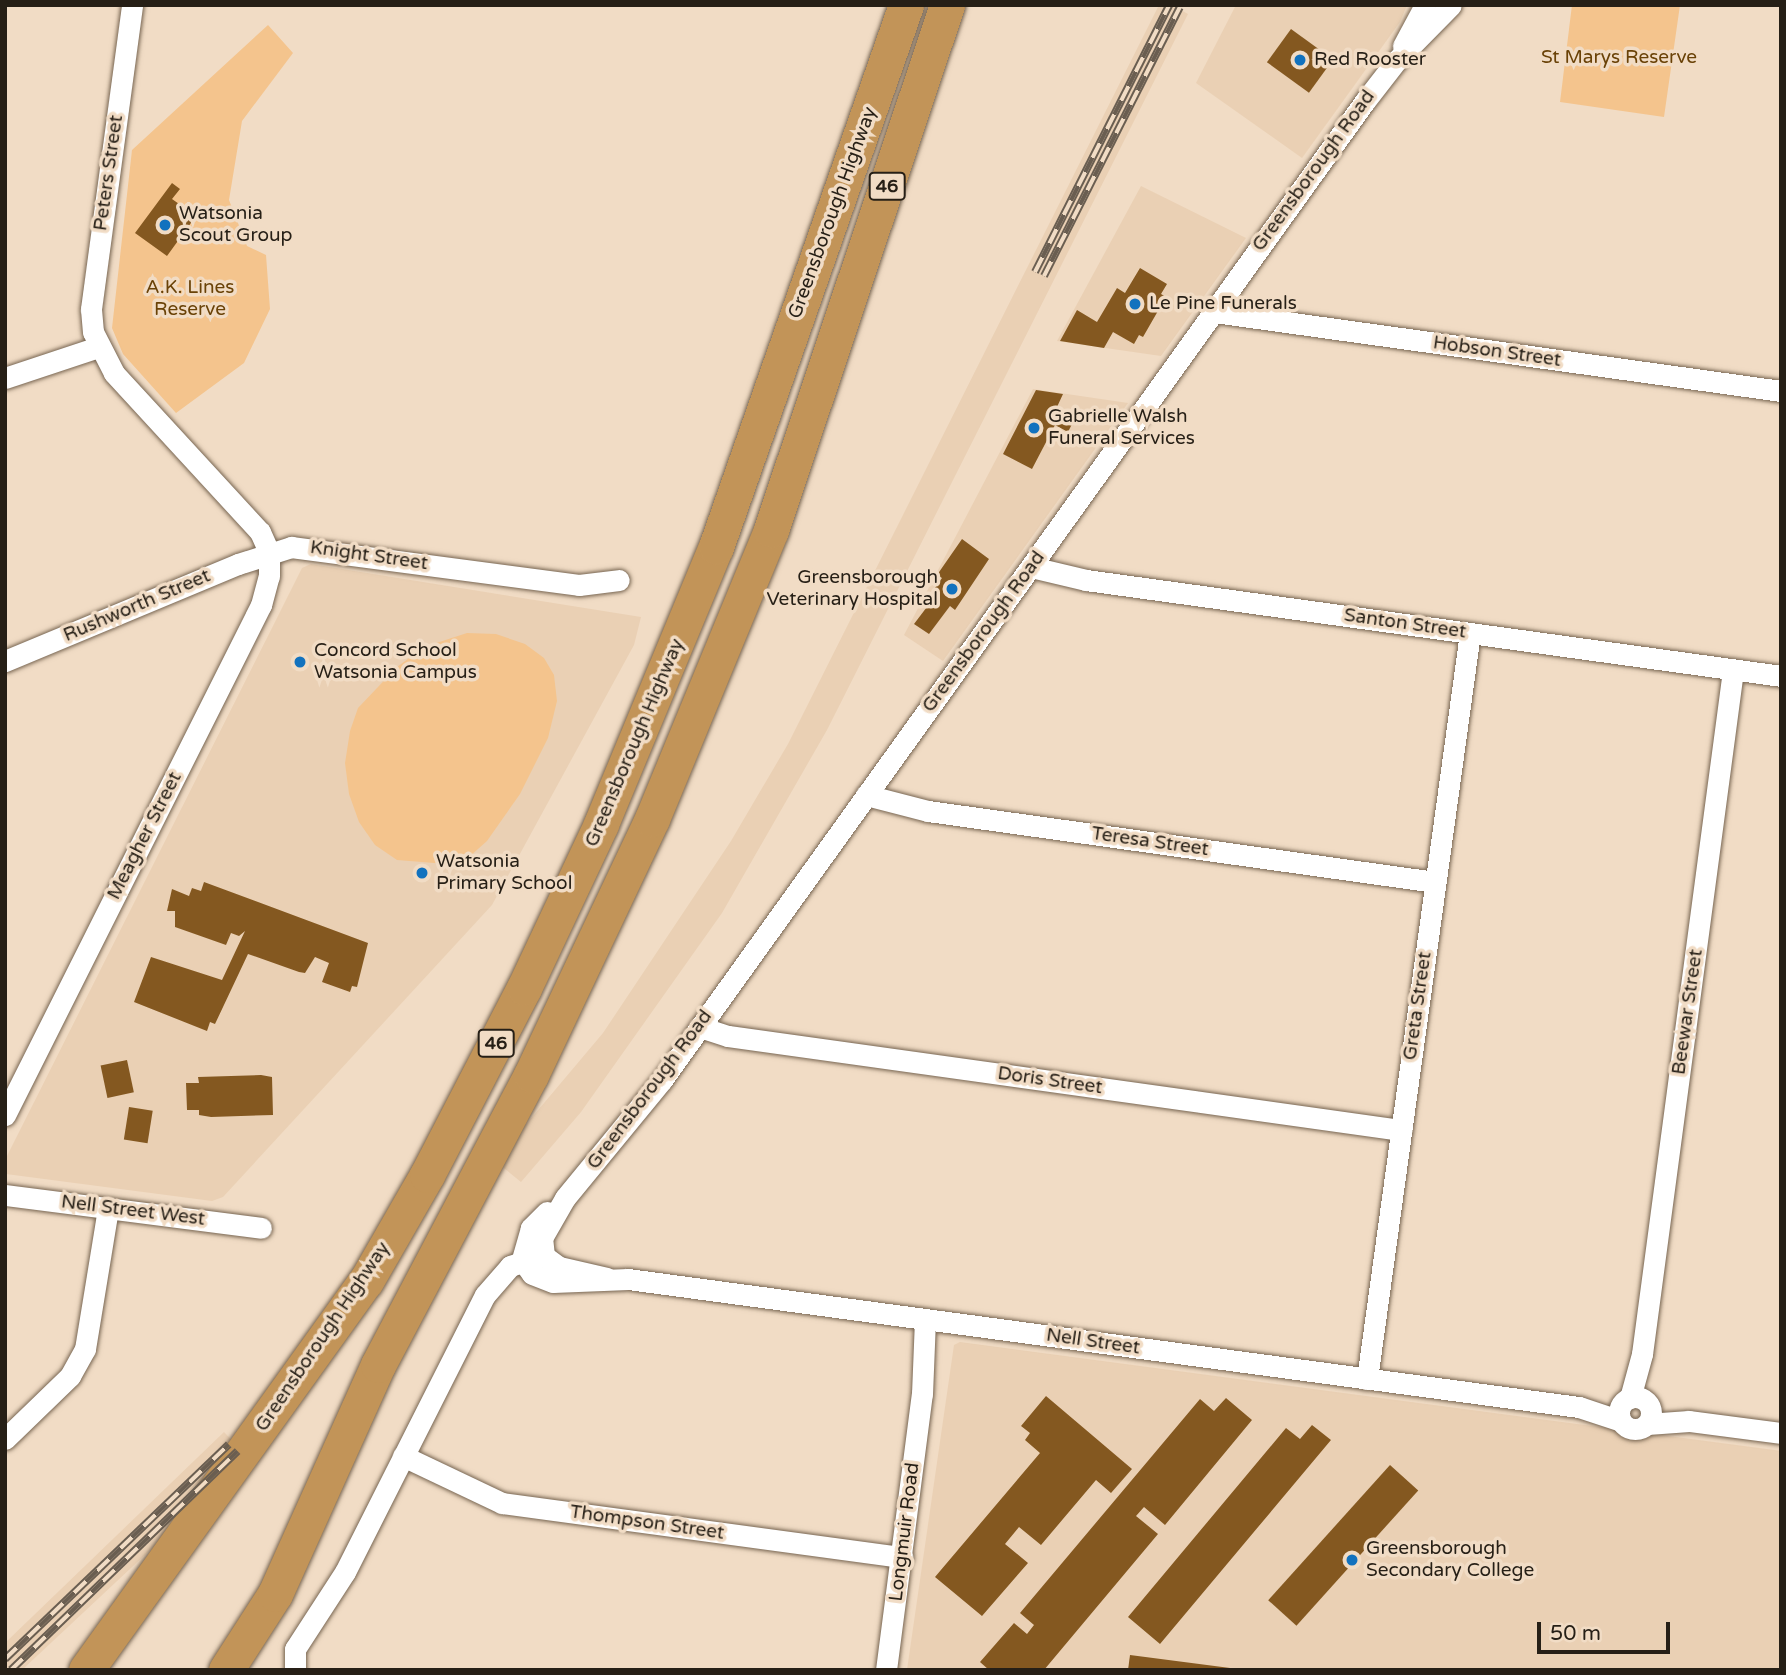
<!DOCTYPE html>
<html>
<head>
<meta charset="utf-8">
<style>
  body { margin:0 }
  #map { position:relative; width:1786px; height:1675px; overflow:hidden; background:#f1dcc5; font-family:"Varela Round",sans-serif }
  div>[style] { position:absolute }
  .built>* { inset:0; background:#ead0b4 }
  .green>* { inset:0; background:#f4c48d }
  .building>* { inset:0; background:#845820; transform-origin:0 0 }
  .roads { filter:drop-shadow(0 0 2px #776551) drop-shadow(0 0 2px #776551) }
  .minor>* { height:21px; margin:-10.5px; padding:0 10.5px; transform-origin:10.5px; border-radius:10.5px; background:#fff }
  .minor>.ring { margin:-10.5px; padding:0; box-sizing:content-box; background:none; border:21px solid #fff; border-radius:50% }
  .trunk>* { height:35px; margin:-17.5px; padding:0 17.5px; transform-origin:17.5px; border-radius:17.5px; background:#c29458 }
  .rail>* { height:8px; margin-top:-4px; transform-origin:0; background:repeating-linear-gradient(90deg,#f1dcc5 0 16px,#6a5e51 0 32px); box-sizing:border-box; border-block:2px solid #6a5e51 }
  .dots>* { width:19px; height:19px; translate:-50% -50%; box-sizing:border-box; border:4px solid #f1dcc5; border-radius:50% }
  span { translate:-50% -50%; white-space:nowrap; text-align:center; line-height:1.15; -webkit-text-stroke:7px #f1dcc5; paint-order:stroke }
  .shield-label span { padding:2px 5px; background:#f1dcc5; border:2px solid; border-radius:5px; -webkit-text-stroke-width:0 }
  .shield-label { font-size:18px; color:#261f16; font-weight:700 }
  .park-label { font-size:19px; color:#6a4207 }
  .poi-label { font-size:19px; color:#261f16 }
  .left { translate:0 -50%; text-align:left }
  .right { translate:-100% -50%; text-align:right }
  .street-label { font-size:19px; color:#261f16 }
  .frame { position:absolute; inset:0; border:7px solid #261f16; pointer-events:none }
  .scale { position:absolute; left:1537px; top:1622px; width:133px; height:32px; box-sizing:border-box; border:4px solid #261f16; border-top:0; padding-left:9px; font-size:21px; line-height:24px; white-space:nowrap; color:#261f16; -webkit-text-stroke:5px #f1dcc5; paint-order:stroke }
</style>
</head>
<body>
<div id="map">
  <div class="built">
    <i style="clip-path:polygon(1159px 5px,1172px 5px,1188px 14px,827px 730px,722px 913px,581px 1112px,521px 1182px,500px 1165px,512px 1141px,603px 1033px,731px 841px,788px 744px)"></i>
    <i style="clip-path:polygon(1236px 5px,1407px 5px,1400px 22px,1302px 158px,1196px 83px)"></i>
    <i style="clip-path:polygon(1141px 186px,1246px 238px,1161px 356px,1057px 341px)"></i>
    <i style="clip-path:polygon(1033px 389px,1128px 403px,943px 661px,904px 635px)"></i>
    <i style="clip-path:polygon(311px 564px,641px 617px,634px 645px,492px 905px,223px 1197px,212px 1201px,6px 1174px,5px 1160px,302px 568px)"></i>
    <i style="clip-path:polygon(960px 1342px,1781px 1451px,1781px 1670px,907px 1670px,954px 1345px)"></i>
    <i style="clip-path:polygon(224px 1432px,243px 1452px,178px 1524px,22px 1670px,5px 1670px,5px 1643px)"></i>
  </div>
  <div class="green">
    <i style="clip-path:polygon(1572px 5px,1680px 5px,1664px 117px,1560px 102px)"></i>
    <i style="clip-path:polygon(268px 25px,293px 53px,242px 121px,229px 200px,247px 246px,266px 255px,270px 309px,244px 363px,176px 413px,123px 354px,112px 328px,132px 150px)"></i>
    <i style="clip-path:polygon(467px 633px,496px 634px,525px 644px,544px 658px,554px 675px,557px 701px,548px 738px,520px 794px,487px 841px,469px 857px,447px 864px,397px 860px,375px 845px,359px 822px,349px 794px,345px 763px,350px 731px,358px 708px,397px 667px,424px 647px)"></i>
  </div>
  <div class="building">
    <i style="left:1291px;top:29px;width:52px;height:41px;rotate:36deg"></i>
    <i style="clip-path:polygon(172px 183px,180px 189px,172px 199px,196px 216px,167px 256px,135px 233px)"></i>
    <i style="clip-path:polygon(1140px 268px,1167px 284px,1161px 294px,1166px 297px,1143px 337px,1139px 335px,1134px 344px,1113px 332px,1104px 348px,1060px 341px,1077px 310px,1097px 322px,1117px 288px,1125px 293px)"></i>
    <i style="clip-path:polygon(1036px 390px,1063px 394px,1057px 407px,1076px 416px,1068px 432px,1055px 425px,1032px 469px,1003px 454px)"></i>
    <i style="clip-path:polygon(962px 539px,989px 559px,955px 610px,950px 606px,929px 634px,914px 624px,936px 595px,932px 592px,942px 578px,937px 575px)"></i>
    <i style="clip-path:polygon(204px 882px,368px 943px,357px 987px,352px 986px,350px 992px,322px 982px,329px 963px,315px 957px,305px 973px,299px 972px,248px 954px,215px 1024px,210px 1022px,207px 1031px,134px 1002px,151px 957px,222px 980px,245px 931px,239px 936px,231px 933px,226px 945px,175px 927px,175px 911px,167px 911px,172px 889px,189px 896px,192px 888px,201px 891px)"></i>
    <i style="left:127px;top:1060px;width:33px;height:27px;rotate:78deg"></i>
    <i style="clip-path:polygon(261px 1075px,272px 1077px,273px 1115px,211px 1117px,199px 1115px,199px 1110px,187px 1110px,186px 1083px,199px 1083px,198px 1077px)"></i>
    <i style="left:129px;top:1107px;width:24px;height:33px;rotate:9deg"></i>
    <i style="clip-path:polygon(1046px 1396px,1132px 1469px,1111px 1493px,1096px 1480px,1041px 1545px,1019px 1527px,1005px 1544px,1028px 1563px,982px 1616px,935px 1577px,1040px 1453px,1025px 1440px,1030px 1433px,1021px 1426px)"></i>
    <i style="clip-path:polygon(1226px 1398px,1252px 1420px,1165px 1525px,1144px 1507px,1136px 1516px,1158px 1534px,1044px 1670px,989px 1670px,980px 1662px,1014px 1623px,1027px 1634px,1034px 1625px,1020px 1613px,1200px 1399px,1214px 1411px)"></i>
    <i style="clip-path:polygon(1312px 1425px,1331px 1440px,1160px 1644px,1128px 1617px,1286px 1428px,1300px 1439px)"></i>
    <i style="left:1390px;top:1465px;width:38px;height:182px;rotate:42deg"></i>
    <i style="clip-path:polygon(1130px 1655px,1230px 1668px,1230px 1670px,1128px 1670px)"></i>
  </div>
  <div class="roads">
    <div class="minor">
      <i style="left:1403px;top:46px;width:47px;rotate:-61.8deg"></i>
      <i style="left:1214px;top:312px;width:572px;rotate:7.93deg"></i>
      <i style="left:5px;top:378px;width:98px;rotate:-18.4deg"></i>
      <i style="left:1031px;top:567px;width:57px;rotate:13.3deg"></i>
      <i style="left:1086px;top:580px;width:702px;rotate:7.86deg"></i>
      <i style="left:5px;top:661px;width:252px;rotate:-22.6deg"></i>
      <i style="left:238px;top:564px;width:56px;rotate:-17.8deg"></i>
      <i style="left:291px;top:547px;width:290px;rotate:7.5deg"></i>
      <i style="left:579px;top:585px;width:40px;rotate:-7.1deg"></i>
      <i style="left:866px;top:795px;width:64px;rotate:14.5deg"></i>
      <i style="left:928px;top:811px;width:512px;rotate:7.97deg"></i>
      <i style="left:700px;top:1027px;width:29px;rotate:18deg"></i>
      <i style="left:728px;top:1036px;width:680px;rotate:7.95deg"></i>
      <i style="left:5px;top:1115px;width:571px;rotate:-63.35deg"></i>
      <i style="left:261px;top:605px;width:30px;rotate:-75deg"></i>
      <i style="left:269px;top:576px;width:24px;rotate:-90deg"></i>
      <i style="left:269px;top:552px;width:22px;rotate:-114deg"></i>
      <i style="left:260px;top:532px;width:216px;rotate:-132.6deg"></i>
      <i style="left:114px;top:373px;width:46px;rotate:-117.1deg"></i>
      <i style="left:93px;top:332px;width:23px;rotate:-95deg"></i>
      <i style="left:91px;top:309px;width:307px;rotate:-82.3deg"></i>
      <i style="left:5px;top:1195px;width:258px;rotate:7.3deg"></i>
      <i style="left:547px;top:1212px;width:23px;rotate:135deg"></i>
      <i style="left:531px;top:1228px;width:33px;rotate:106deg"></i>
      <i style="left:522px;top:1260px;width:17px;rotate:54deg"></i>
      <i style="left:532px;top:1274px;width:22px;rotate:21deg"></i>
      <i style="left:553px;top:1282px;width:75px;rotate:-2.3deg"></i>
      <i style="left:628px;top:1279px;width:960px;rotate:7.67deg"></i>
      <i style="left:1579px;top:1407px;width:44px;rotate:18.4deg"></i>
      <i style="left:607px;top:1278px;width:49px;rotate:-167.1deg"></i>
      <i style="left:559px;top:1267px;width:19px;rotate:-144deg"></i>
      <i style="left:544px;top:1256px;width:18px;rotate:-96deg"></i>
      <i style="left:542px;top:1238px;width:46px;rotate:-60.1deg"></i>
      <i style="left:565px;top:1198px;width:153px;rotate:-50.6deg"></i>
      <i style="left:662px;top:1080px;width:1205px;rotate:-54.32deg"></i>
      <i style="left:1365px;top:101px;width:51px;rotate:-52.2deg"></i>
      <i style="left:1396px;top:61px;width:78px;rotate:-45.5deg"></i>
      <i style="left:1367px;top:1379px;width:753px;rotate:-82.14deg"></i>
      <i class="ring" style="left:1619px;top:1397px;width:11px;height:11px"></i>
      <i style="left:1630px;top:1398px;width:46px;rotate:-74.7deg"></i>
      <i style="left:1642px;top:1354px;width:690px;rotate:-82.42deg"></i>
      <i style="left:1647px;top:1424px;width:42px;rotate:-4.1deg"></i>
      <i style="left:1689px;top:1421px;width:93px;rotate:7.4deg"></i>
      <i style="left:5px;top:1439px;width:91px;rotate:-44.1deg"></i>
      <i style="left:70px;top:1376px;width:31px;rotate:-61deg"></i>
      <i style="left:85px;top:1349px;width:143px;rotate:-80.7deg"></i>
      <i style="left:403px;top:1456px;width:110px;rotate:25.4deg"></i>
      <i style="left:502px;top:1503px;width:404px;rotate:7.7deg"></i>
      <i style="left:295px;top:1670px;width:21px;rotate:-90deg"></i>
      <i style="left:295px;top:1649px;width:92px;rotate:-57deg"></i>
      <i style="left:345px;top:1572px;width:310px;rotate:-63.2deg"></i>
      <i style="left:485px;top:1295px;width:38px;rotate:-49deg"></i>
      <i style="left:510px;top:1266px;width:26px;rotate:-18deg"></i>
      <i style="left:886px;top:1670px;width:278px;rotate:-82.6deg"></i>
      <i style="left:922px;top:1394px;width:75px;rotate:-87.7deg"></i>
    </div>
    <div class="trunk">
      <i style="left:86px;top:1670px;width:479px;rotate:-54.3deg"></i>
      <i style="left:366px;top:1281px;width:122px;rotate:-60.1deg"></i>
      <i style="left:427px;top:1175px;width:211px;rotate:-62.6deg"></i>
      <i style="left:524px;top:988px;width:181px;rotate:-64.8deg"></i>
      <i style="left:601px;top:824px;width:300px;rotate:-67.5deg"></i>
      <i style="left:716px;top:547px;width:574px;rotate:-70.68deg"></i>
      <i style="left:226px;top:1670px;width:90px;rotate:-57.2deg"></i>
      <i style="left:275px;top:1594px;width:251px;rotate:-65.8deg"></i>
      <i style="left:378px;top:1365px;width:328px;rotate:-62.2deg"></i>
      <i style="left:531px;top:1075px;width:283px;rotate:-64.7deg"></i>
      <i style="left:652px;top:819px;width:313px;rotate:-67.6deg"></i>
      <i style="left:771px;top:530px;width:554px;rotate:-71.47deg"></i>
    </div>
  </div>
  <div class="rail">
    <i style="left:1035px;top:272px;width:299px;rotate:-63.3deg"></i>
    <i style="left:1044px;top:276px;width:301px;rotate:-63.2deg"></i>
    <i style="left:5px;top:1659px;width:310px;rotate:-43.8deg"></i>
    <i style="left:11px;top:1670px;width:315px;rotate:-44deg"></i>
  </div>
  <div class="dots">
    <i style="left:1300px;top:60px;background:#1272be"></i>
    <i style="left:165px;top:225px;background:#1272be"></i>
    <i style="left:1135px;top:304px;background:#1272be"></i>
    <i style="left:1034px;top:428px;background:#1272be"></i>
    <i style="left:952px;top:589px;background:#1272be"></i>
    <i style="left:300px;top:662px;background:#1272be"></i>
    <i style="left:422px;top:873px;background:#1272be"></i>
    <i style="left:1352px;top:1560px;background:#1272be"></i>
  </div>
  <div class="shield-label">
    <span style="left:887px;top:186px">46</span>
    <span style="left:496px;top:1043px">46</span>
  </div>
  <div class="park-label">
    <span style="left:1619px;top:58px">St Marys Reserve</span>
    <span style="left:190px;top:299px">A.K. Lines<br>Reserve</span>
  </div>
  <div class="poi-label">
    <span class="left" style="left:1314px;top:60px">Red Rooster</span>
    <span class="left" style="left:179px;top:225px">Watsonia<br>Scout Group</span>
    <span class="left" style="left:1149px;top:304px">Le Pine Funerals</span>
    <span class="left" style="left:1048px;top:428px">Gabrielle Walsh<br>Funeral Services</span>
    <span class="right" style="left:938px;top:589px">Greensborough<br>Veterinary Hospital</span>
    <span class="left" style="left:314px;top:662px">Concord School<br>Watsonia Campus</span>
    <span class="left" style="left:436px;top:873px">Watsonia<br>Primary School</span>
    <span class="left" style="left:1366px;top:1560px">Greensborough<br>Secondary College</span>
  </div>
  <div class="street-label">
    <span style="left:1314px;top:171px;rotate:-54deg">Greensborough Road</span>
    <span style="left:109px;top:173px;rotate:-82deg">Peters Street</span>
    <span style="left:833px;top:213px;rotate:-70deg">Greensborough Highway</span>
    <span style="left:1497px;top:352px;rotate:8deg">Hobson Street</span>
    <span style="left:369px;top:556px;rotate:8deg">Knight Street</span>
    <span style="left:137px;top:606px;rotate:-23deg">Rushworth Street</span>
    <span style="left:1405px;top:624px;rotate:8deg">Santon Street</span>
    <span style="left:984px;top:632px;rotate:-54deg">Greensborough Road</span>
    <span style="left:635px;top:743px;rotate:-67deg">Greensborough Highway</span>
    <span style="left:145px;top:836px;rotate:-63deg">Meagher Street</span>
    <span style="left:1150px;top:842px;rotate:8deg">Teresa Street</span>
    <span style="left:1418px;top:1006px;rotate:-82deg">Greta Street</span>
    <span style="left:1688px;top:1012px;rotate:-82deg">Beewar Street</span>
    <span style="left:1050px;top:1081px;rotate:8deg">Doris Street</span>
    <span style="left:650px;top:1090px;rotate:-53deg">Greensborough Road</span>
    <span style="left:133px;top:1211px;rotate:7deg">Nell Street West</span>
    <span style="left:323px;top:1337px;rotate:-56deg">Greensborough Highway</span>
    <span style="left:1093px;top:1342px;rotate:8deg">Nell Street</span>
    <span style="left:647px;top:1523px;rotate:8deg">Thompson Street</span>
    <span style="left:905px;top:1532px;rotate:-83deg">Longmuir Road</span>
  </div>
  <div class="frame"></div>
  <div class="scale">50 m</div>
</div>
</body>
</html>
